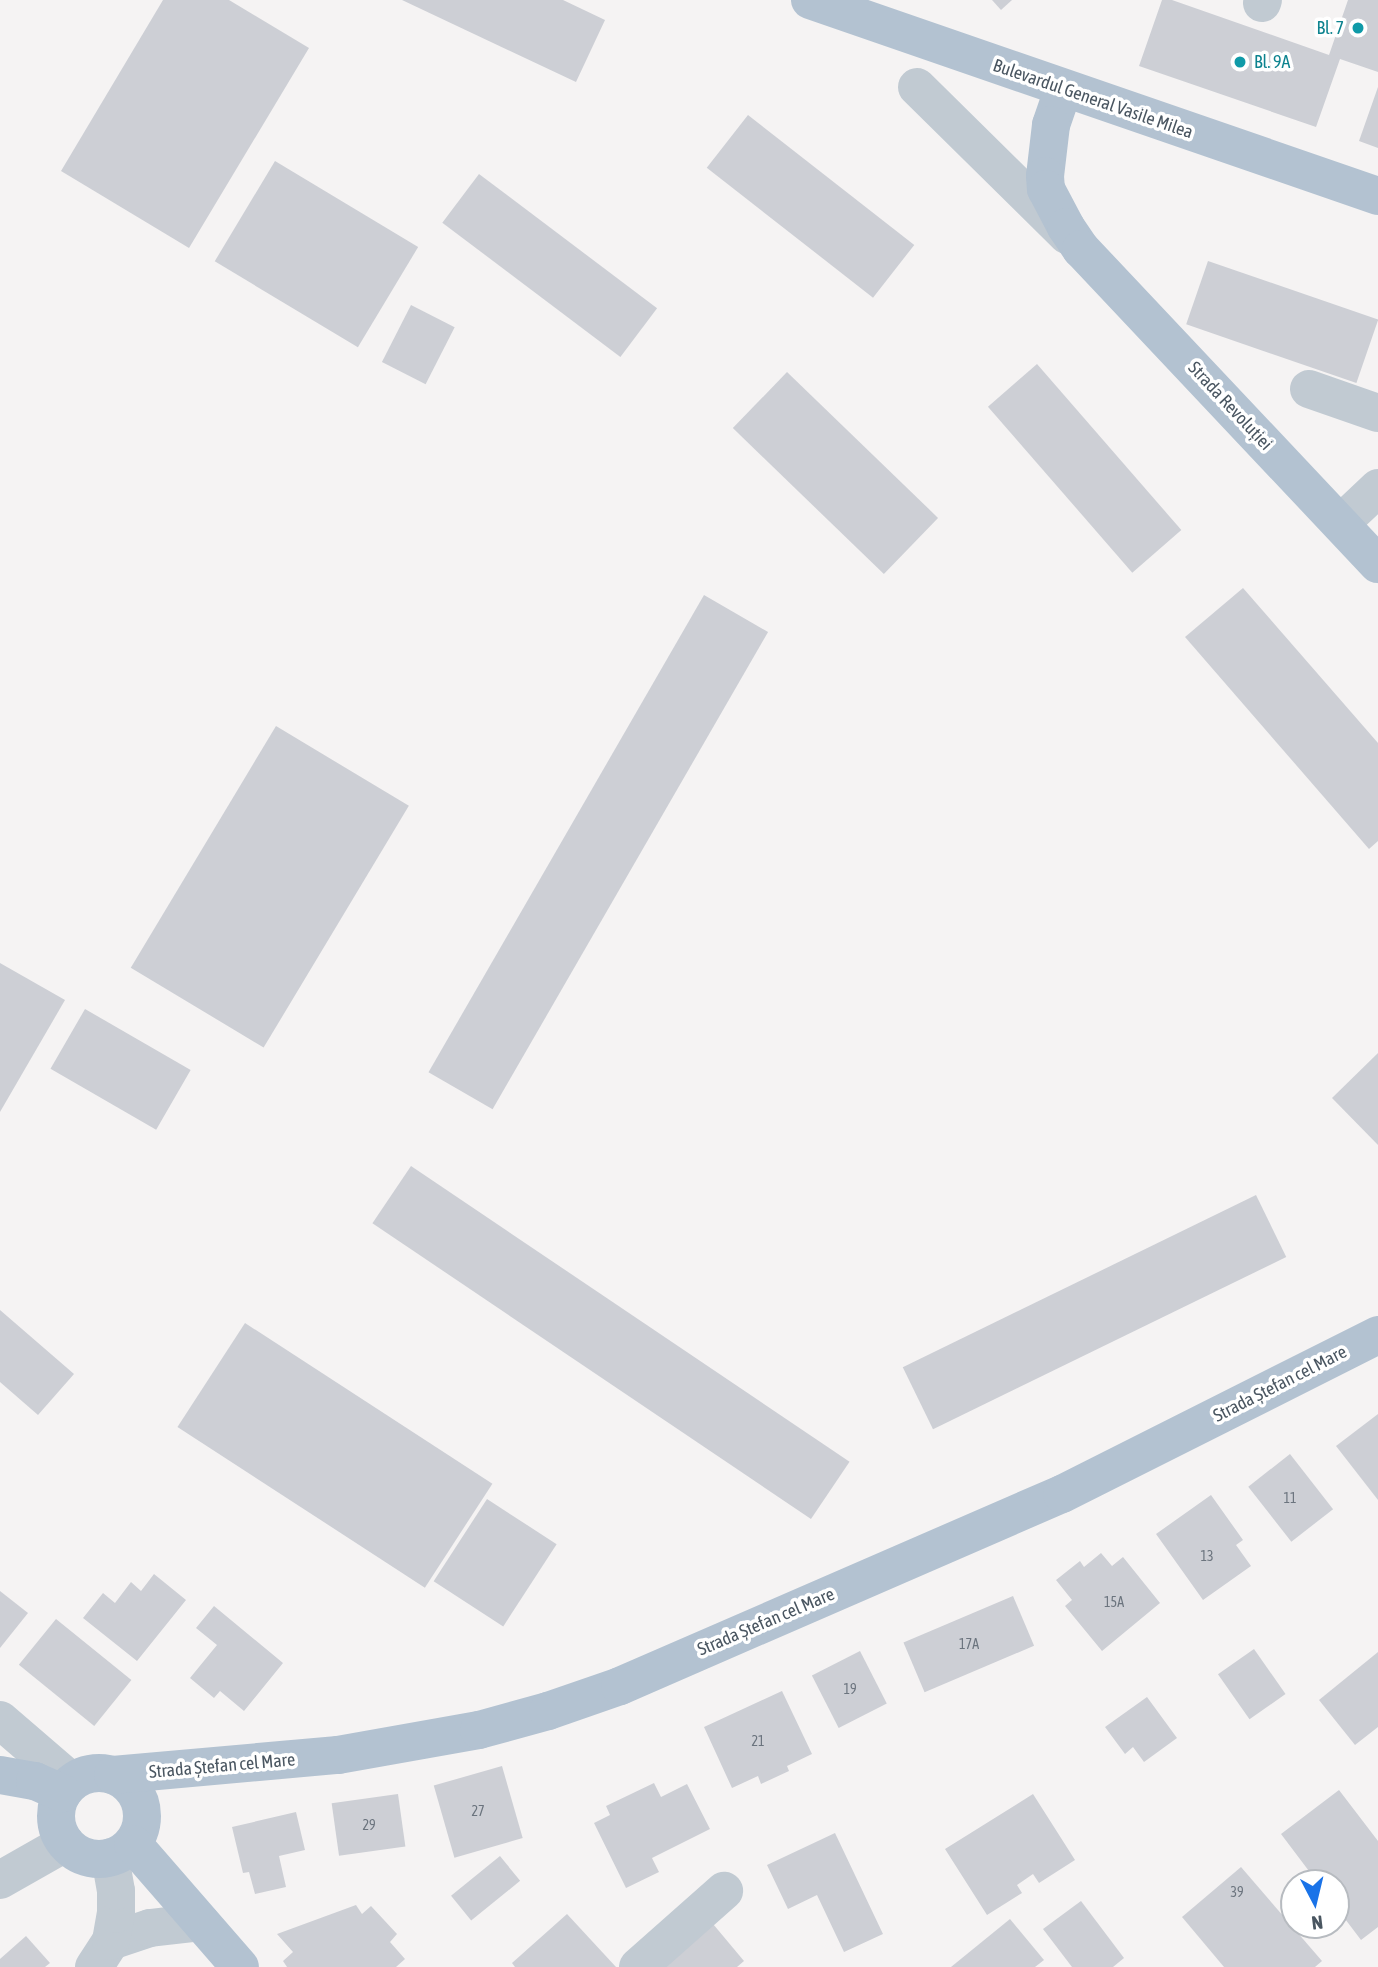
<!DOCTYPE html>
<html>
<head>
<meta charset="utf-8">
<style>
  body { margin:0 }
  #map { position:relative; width:1378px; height:1967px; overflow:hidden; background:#f5f3f3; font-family:"Asap Condensed",sans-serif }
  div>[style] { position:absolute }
  .building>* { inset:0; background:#cdcfd5; transform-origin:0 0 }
  .minor>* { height:38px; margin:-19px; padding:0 19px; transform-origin:19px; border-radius:19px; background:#c1cad2 }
  .major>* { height:38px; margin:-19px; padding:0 19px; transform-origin:19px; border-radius:19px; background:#b3c2d1 }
  .major>.ring { margin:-19px; padding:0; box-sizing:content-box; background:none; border:38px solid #b3c2d1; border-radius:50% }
  .dots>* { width:19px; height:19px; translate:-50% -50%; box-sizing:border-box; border:4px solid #fff; border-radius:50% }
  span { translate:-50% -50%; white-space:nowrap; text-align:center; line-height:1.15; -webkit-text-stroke:7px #fff; paint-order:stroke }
  .number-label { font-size:14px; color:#6b747e }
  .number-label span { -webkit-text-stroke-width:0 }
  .culture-label { font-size:18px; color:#0d838f }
  .right { translate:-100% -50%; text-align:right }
  .left { translate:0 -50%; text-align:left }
  .street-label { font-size:18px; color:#4a5661 }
  .north { position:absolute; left:1280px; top:1869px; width:70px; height:70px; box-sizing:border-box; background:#fff; border:2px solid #b7bbc0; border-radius:50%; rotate:173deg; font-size:19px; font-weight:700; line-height:28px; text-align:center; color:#4a5661 }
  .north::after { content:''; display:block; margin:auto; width:24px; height:32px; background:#1a73e8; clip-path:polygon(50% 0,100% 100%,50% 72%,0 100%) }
</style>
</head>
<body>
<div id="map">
  <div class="building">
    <i style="clip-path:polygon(163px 0,229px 0,309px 48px,189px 248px,61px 171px)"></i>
    <i style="clip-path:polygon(402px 0,563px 0,605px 20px,576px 82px)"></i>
    <i style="clip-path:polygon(992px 0,1012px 0,1001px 10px)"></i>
    <i style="clip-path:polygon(1162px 0,1172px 0,1329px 55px,1348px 0,1378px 0,1378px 72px,1340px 59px,1316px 127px,1139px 66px)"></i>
    <i style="clip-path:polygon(1378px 87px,1378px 148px,1359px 141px)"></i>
    <i style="left:748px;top:115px;width:211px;height:67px;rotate:38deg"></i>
    <i style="left:275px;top:161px;width:167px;height:117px;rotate:31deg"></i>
    <i style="left:479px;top:174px;width:223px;height:61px;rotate:37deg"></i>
    <i style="left:1208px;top:261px;width:180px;height:67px;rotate:19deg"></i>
    <i style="left:411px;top:305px;width:49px;height:64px;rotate:27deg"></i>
    <i style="left:1037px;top:364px;width:220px;height:65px;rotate:49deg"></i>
    <i style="left:787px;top:372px;width:210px;height:78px;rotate:44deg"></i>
    <i style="clip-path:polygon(1243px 588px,1378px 743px,1378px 841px,1369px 849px,1185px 637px)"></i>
    <i style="left:704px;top:595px;width:74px;height:551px;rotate:30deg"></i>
    <i style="left:276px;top:726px;width:155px;height:282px;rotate:31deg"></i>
    <i style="clip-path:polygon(0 963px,65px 1000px,0 1112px)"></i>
    <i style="left:85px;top:1009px;width:122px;height:69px;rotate:30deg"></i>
    <i style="clip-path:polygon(1378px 1053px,1378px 1145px,1332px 1098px)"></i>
    <i style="left:411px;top:1166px;width:529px;height:69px;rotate:34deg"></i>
    <i style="left:1256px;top:1195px;width:69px;height:393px;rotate:64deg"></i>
    <i style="clip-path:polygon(0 1310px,74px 1374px,38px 1415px,0 1382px)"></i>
    <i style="left:245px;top:1323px;width:295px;height:124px;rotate:33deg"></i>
    <i style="clip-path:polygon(1378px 1414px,1378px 1500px,1336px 1446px)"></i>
    <i style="left:1290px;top:1454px;width:70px;height:53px;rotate:52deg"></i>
    <i style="clip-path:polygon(1211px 1495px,1243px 1540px,1236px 1545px,1251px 1566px,1203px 1600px,1156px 1534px)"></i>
    <i style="left:487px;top:1499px;width:83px;height:98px;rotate:33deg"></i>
    <i style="clip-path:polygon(1101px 1553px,1112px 1566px,1123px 1557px,1160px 1603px,1102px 1651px,1065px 1606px,1072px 1600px,1056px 1580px,1080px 1561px,1084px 1567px)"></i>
    <i style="clip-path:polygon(154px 1574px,186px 1600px,137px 1661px,83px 1618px,103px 1593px,115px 1603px,131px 1582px,141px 1591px)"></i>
    <i style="clip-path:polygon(0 1591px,28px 1613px,0 1648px)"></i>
    <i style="left:1013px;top:1596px;width:54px;height:119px;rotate:67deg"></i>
    <i style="clip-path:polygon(214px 1606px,283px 1663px,244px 1711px,220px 1691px,214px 1698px,190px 1678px,217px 1645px,196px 1628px)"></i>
    <i style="left:56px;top:1619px;width:97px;height:59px;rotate:39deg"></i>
    <i style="left:1254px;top:1649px;width:55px;height:44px;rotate:55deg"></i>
    <i style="left:860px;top:1651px;width:59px;height:54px;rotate:63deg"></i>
    <i style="clip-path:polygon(1378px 1652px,1378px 1727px,1355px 1745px,1319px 1700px)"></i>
    <i style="clip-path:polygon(782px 1691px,812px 1754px,787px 1766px,789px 1771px,761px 1784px,758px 1776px,732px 1788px,704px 1727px)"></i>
    <i style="clip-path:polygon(1147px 1697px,1177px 1738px,1144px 1762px,1133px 1747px,1125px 1754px,1105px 1727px)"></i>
    <i style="left:502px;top:1766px;width:75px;height:71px;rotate:74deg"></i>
    <i style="clip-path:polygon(654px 1783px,661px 1797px,687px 1784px,710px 1829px,652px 1858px,659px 1872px,626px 1888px,594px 1823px,610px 1815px,606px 1806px)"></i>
    <i style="clip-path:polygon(1339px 1790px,1378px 1841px,1378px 1927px,1361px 1940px,1336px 1907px,1336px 1883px,1318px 1883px,1281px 1834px)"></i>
    <i style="left:398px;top:1794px;width:53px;height:67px;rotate:82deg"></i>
    <i style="clip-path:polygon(1033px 1794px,1075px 1860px,1039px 1883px,1033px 1874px,1017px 1885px,1022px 1893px,987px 1915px,945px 1849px)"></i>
    <i style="clip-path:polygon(296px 1812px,305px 1850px,279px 1856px,286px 1887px,255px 1894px,249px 1872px,243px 1873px,232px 1827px)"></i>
    <i style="clip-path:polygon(835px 1833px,883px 1934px,844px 1952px,817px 1895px,788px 1909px,767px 1865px)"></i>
    <i style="left:500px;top:1856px;width:32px;height:63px;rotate:51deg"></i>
    <i style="clip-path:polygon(1241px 1867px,1322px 1961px,1315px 1967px,1224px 1967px,1182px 1917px)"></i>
    <i style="clip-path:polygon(1081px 1901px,1124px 1958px,1113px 1967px,1072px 1967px,1043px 1929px)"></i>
    <i style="clip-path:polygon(356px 1905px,362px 1914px,371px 1906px,397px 1934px,390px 1942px,405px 1959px,396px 1967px,287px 1967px,283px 1961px,293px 1952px,277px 1934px)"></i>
    <i style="clip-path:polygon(567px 1914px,616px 1967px,515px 1967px,512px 1963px)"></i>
    <i style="clip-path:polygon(708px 1918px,744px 1961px,737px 1967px,651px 1967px)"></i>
    <i style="clip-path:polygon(1010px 1919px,1044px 1960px,1035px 1967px,951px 1967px)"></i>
    <i style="clip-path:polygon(26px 1936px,50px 1963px,45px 1967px,0 1967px,0 1959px)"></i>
  </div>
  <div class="minor">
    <i style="left:1262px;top:3px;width:3px;rotate:-72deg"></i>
    <i style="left:917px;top:87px;width:211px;rotate:44.6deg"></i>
    <i style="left:1309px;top:389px;width:73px;rotate:19.2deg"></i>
    <i style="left:1341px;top:523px;width:51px;rotate:-43.4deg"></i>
    <i style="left:0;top:1720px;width:95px;rotate:40.7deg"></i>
    <i style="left:0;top:1880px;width:75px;rotate:-29.6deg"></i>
    <i style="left:111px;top:1941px;width:41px;rotate:-18.4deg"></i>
    <i style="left:150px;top:1928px;width:51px;rotate:-6.7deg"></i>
    <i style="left:94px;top:1967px;width:31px;rotate:-57deg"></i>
    <i style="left:111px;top:1941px;width:27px;rotate:-80deg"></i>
    <i style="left:116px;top:1914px;width:23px;rotate:-90deg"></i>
    <i style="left:116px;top:1891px;width:34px;rotate:-100deg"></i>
    <i style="left:638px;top:1967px;width:115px;rotate:-41.5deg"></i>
  </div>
  <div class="major">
    <i style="left:810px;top:0;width:601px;rotate:19.04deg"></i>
    <i style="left:1063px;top:90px;width:37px;rotate:109deg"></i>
    <i style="left:1051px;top:125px;width:51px;rotate:96.7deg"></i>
    <i style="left:1045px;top:176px;width:13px;rotate:86deg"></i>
    <i style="left:1046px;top:189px;width:43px;rotate:62.2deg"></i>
    <i style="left:1066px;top:227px;width:27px;rotate:56deg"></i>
    <i style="left:1081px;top:249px;width:433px;rotate:46.7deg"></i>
    <i class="ring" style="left:56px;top:1773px;width:48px;height:48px"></i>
    <i style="left:0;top:1775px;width:36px;rotate:10deg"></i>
    <i style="left:35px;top:1781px;width:30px;rotate:24deg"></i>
    <i style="left:113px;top:1775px;width:226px;rotate:-5.1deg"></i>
    <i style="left:338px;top:1755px;width:143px;rotate:-10.1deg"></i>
    <i style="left:479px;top:1730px;width:72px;rotate:-15.4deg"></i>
    <i style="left:548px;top:1711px;width:76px;rotate:-19.1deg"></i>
    <i style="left:620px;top:1686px;width:482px;rotate:-23.5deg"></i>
    <i style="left:1062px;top:1494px;width:354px;rotate:-26.7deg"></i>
    <i style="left:133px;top:1844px;width:163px;rotate:49deg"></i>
  </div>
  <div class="dots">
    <i style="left:1358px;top:28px;background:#0f9aa8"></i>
    <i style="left:1240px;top:62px;background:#0f9aa8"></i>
  </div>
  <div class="number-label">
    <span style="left:1290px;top:1498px">11</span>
    <span style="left:1207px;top:1556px">13</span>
    <span style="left:1114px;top:1602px">15A</span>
    <span style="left:969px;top:1644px">17A</span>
    <span style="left:850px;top:1689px">19</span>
    <span style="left:758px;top:1741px">21</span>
    <span style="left:478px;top:1811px">27</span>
    <span style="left:369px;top:1825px">29</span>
    <span style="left:1237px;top:1892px">39</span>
  </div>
  <div class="culture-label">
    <span class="right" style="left:1344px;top:28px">Bl. 7</span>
    <span class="left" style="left:1254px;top:62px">Bl. 9A</span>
  </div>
  <div class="street-label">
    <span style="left:1093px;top:99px;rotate:19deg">Bulevardul General Vasile Milea</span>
    <span style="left:1230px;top:406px;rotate:47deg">Strada Revoluției</span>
    <span style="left:1280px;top:1384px;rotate:-27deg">Strada Ștefan cel Mare</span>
    <span style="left:766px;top:1622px;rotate:-23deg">Strada Ștefan cel Mare</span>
    <span style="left:222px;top:1766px;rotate:-5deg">Strada Ștefan cel Mare</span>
  </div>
  <div class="north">N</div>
</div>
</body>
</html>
